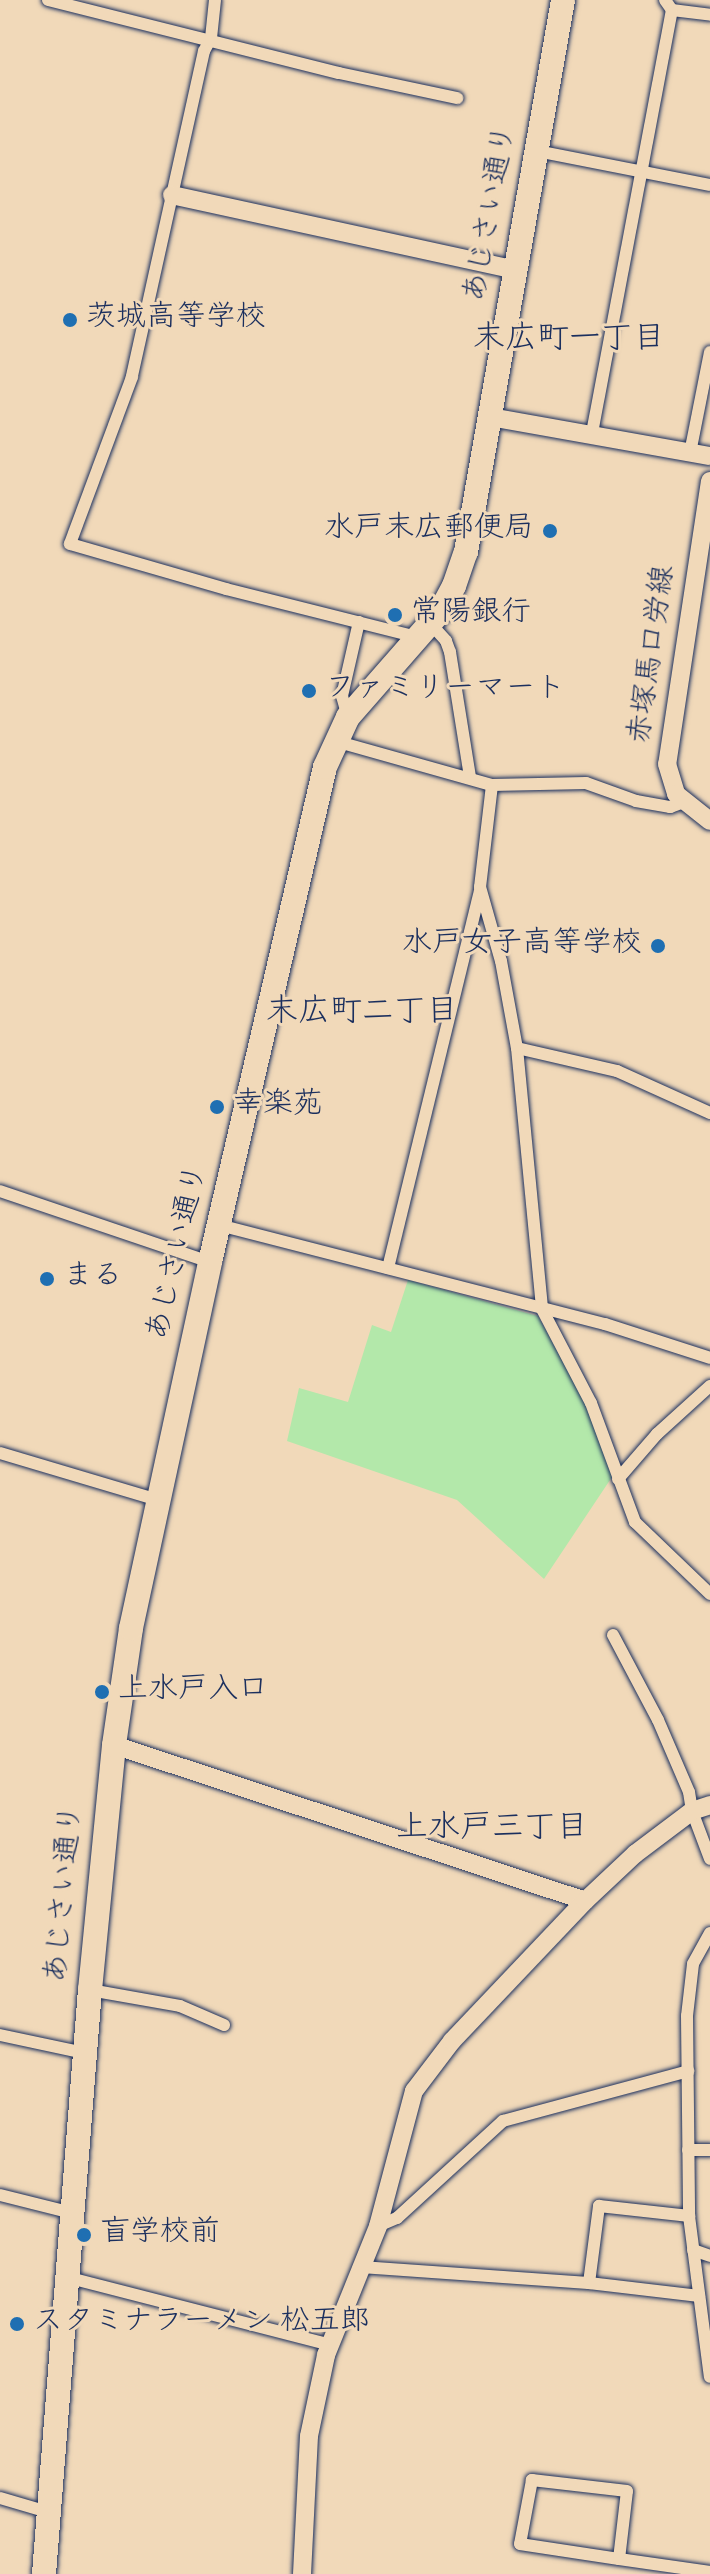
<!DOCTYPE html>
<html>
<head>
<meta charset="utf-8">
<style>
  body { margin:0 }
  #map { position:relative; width:710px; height:2574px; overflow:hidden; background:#f1d9b9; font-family:"Gochi Hand","Klee One",sans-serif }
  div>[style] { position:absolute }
  .green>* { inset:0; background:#b3e8aa }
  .roads { filter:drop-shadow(0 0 2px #1b2f5e) drop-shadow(0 0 2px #1b2f5e) }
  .street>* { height:12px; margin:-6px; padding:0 6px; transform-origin:6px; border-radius:6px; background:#f1d9b9 }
  .secondary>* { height:18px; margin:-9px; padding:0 9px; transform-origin:9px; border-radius:9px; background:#f1d9b9 }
  .highway>* { height:24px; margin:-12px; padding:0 12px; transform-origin:12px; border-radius:12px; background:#f1d9b9 }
  .dots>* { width:22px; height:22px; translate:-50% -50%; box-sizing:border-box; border:4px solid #f1d9b9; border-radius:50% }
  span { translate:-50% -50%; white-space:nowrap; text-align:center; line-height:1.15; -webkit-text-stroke:6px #f1d9b9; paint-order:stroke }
  .street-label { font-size:30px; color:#1b2f5e }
  .poi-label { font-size:30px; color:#1b2f5e }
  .left { translate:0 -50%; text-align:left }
  .right { translate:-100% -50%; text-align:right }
  .neighbourhood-label { font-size:32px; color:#1b2f5e }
</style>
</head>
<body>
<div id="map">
  <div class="green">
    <i style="clip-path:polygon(408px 1280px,538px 1316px,587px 1406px,612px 1477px,544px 1579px,457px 1500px,287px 1441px,299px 1388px,348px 1402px,372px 1325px,391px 1332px)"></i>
  </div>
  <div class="roads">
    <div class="street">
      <i style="left:48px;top:0;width:300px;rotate:14.1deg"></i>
      <i style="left:339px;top:73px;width:121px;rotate:12deg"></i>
      <i style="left:215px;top:0;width:38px;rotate:96deg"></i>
      <i style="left:211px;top:38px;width:15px;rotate:118deg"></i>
      <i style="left:204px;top:51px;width:334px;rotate:102.5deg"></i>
      <i style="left:132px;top:377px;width:178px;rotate:110.4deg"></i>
      <i style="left:70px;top:544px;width:162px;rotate:16.1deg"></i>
      <i style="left:226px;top:589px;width:197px;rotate:14.1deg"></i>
      <i style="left:665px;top:0;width:12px;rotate:55deg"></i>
      <i style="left:672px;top:10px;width:38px;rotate:7deg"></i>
      <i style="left:537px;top:151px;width:176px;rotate:11.1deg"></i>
      <i style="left:592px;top:433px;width:430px;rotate:-79.3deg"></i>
      <i style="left:690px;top:453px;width:103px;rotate:-78.8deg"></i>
      <i style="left:430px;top:623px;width:24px;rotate:48deg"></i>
      <i style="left:446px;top:641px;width:12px;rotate:70deg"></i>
      <i style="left:450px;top:652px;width:127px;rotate:80.9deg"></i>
      <i style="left:348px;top:717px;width:22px;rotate:-106deg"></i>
      <i style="left:342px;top:696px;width:76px;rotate:-77.1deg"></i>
      <i style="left:335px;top:741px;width:163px;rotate:15.7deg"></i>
      <i style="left:492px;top:785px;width:94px;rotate:-1.2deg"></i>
      <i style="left:586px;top:783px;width:53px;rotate:19.8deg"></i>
      <i style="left:636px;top:801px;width:35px;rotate:10deg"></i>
      <i style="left:670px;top:807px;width:15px;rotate:-20deg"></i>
      <i style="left:492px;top:785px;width:103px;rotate:96.7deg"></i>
      <i style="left:480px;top:887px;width:77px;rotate:74.2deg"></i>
      <i style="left:501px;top:961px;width:88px;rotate:79.6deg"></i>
      <i style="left:517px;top:1048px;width:262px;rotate:84.5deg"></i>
      <i style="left:542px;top:1309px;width:106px;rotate:62.5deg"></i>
      <i style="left:591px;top:1403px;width:127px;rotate:69.7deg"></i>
      <i style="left:635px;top:1522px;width:104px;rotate:43.8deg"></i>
      <i style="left:517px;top:1048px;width:103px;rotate:13deg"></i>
      <i style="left:617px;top:1071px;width:102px;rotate:24.3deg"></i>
      <i style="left:0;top:1191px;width:222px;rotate:18.7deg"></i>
      <i style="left:219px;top:1225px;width:398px;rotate:14.4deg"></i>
      <i style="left:605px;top:1324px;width:110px;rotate:17.9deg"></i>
      <i style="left:388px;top:1268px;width:388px;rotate:-76.3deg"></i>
      <i style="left:0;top:1453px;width:165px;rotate:16.6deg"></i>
      <i style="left:618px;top:1479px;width:60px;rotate:-49.1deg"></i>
      <i style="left:657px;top:1434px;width:72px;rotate:-42.2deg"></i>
      <i style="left:613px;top:1635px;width:96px;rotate:62.1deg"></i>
      <i style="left:658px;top:1720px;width:78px;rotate:66.7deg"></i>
      <i style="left:689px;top:1792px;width:19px;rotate:81deg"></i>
      <i style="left:692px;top:1811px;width:51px;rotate:69.4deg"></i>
      <i style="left:710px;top:1933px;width:35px;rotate:119deg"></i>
      <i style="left:693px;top:1964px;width:52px;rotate:96.6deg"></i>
      <i style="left:687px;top:2016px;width:200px;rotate:89.4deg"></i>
      <i style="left:689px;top:2216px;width:162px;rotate:82.6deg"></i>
      <i style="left:90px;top:1990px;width:91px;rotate:10.1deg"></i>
      <i style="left:180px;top:2006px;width:48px;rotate:23.4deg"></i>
      <i style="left:0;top:2035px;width:87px;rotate:12deg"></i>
      <i style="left:688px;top:2150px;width:22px"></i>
      <i style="left:0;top:2195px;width:74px;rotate:14deg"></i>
      <i style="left:378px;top:2226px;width:21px;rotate:-23deg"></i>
      <i style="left:397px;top:2218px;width:144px;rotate:-42.5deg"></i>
      <i style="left:503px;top:2121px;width:192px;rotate:-15.1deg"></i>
      <i style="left:693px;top:2250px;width:18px;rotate:19deg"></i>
      <i style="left:360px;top:2267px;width:230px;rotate:4deg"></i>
      <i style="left:589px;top:2283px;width:78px;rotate:-82.6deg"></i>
      <i style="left:599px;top:2206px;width:91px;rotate:6.3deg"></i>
      <i style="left:66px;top:2277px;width:273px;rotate:14.4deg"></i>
      <i style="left:589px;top:2283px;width:111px;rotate:6.7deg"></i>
      <i style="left:0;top:2498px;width:50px;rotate:16.3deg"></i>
      <i style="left:619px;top:2559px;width:68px;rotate:-83.3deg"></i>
      <i style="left:627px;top:2491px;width:96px;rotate:-173.4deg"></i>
      <i style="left:532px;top:2480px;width:65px;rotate:100.6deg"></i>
      <i style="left:520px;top:2544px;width:100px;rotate:8.6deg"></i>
      <i style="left:619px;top:2559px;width:92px;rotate:8.1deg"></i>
    </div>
    <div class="secondary">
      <i style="left:172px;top:195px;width:352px;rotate:12.3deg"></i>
      <i style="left:490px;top:417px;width:223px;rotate:10.1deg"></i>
      <i style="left:710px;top:481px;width:286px;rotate:98.6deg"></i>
      <i style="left:667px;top:764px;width:31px;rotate:73deg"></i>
      <i style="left:676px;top:794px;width:43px;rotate:38.5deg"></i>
      <i style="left:114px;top:1745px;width:496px;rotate:18.3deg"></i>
      <i style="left:302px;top:2574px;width:138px;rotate:-87.1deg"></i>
      <i style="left:309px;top:2436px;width:83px;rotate:-78.1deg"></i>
      <i style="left:326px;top:2355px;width:139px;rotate:-68deg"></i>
      <i style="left:378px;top:2226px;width:140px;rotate:-75.1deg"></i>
      <i style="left:414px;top:2091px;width:63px;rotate:-52.8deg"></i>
      <i style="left:452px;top:2041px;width:193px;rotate:-46.5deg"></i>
      <i style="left:585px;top:1901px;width:69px;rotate:-43.2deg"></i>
      <i style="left:635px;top:1854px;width:71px;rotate:-37deg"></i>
      <i style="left:692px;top:1811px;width:19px;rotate:-18deg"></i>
    </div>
    <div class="highway">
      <i style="left:44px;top:2574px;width:586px;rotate:-85.5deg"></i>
      <i style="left:90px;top:1990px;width:246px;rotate:-84.4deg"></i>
      <i style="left:114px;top:1745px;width:118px;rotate:-81.7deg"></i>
      <i style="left:131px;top:1628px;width:374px;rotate:-77.8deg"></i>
      <i style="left:210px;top:1262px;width:508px;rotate:-76.92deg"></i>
      <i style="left:325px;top:767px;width:55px;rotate:-65.3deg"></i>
      <i style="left:348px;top:717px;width:140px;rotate:-48.8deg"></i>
      <i style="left:440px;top:612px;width:30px;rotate:-62deg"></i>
      <i style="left:454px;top:586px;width:36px;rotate:-71deg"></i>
      <i style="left:466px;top:552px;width:560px;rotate:-80.03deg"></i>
    </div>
  </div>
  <div class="dots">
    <i style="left:70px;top:320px;background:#1f6fb2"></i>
    <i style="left:550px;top:531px;background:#1f6fb2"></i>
    <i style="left:395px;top:615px;background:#1f6fb2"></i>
    <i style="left:309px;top:691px;background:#1f6fb2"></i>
    <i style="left:658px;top:946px;background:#1f6fb2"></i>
    <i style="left:217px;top:1107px;background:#1f6fb2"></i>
    <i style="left:47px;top:1279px;background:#1f6fb2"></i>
    <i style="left:102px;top:1692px;background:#1f6fb2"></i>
    <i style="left:84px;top:2235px;background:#1f6fb2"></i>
    <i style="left:17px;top:2324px;background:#1f6fb2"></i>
  </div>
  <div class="street-label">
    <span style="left:493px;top:214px;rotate:-80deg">あじさい通り</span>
    <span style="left:655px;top:655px;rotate:-82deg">赤塚馬口労線</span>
    <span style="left:180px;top:1253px;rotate:-77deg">あじさい通り</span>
    <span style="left:67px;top:1894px;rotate:-85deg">あじさい通り</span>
  </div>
  <div class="poi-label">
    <span class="left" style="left:86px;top:320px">茨城高等学校</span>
    <span class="right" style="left:534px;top:531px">水戸末広郵便局</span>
    <span class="left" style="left:411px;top:615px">常陽銀行</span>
    <span class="left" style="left:325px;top:691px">ファミリーマート</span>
    <span class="right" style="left:642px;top:946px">水戸女子高等学校</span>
    <span class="left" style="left:233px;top:1107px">幸楽苑</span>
    <span class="left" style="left:63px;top:1279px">まる</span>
    <span class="left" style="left:118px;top:1692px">上水戸入口</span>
    <span class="left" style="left:100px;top:2235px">盲学校前</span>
    <span class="left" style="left:33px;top:2324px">スタミナラーメン 松五郎</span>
  </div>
  <div class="neighbourhood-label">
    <span style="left:569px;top:341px">末広町一丁目</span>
    <span style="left:362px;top:1014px">末広町二丁目</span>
    <span style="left:492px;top:1830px">上水戸三丁目</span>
  </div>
</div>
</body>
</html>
